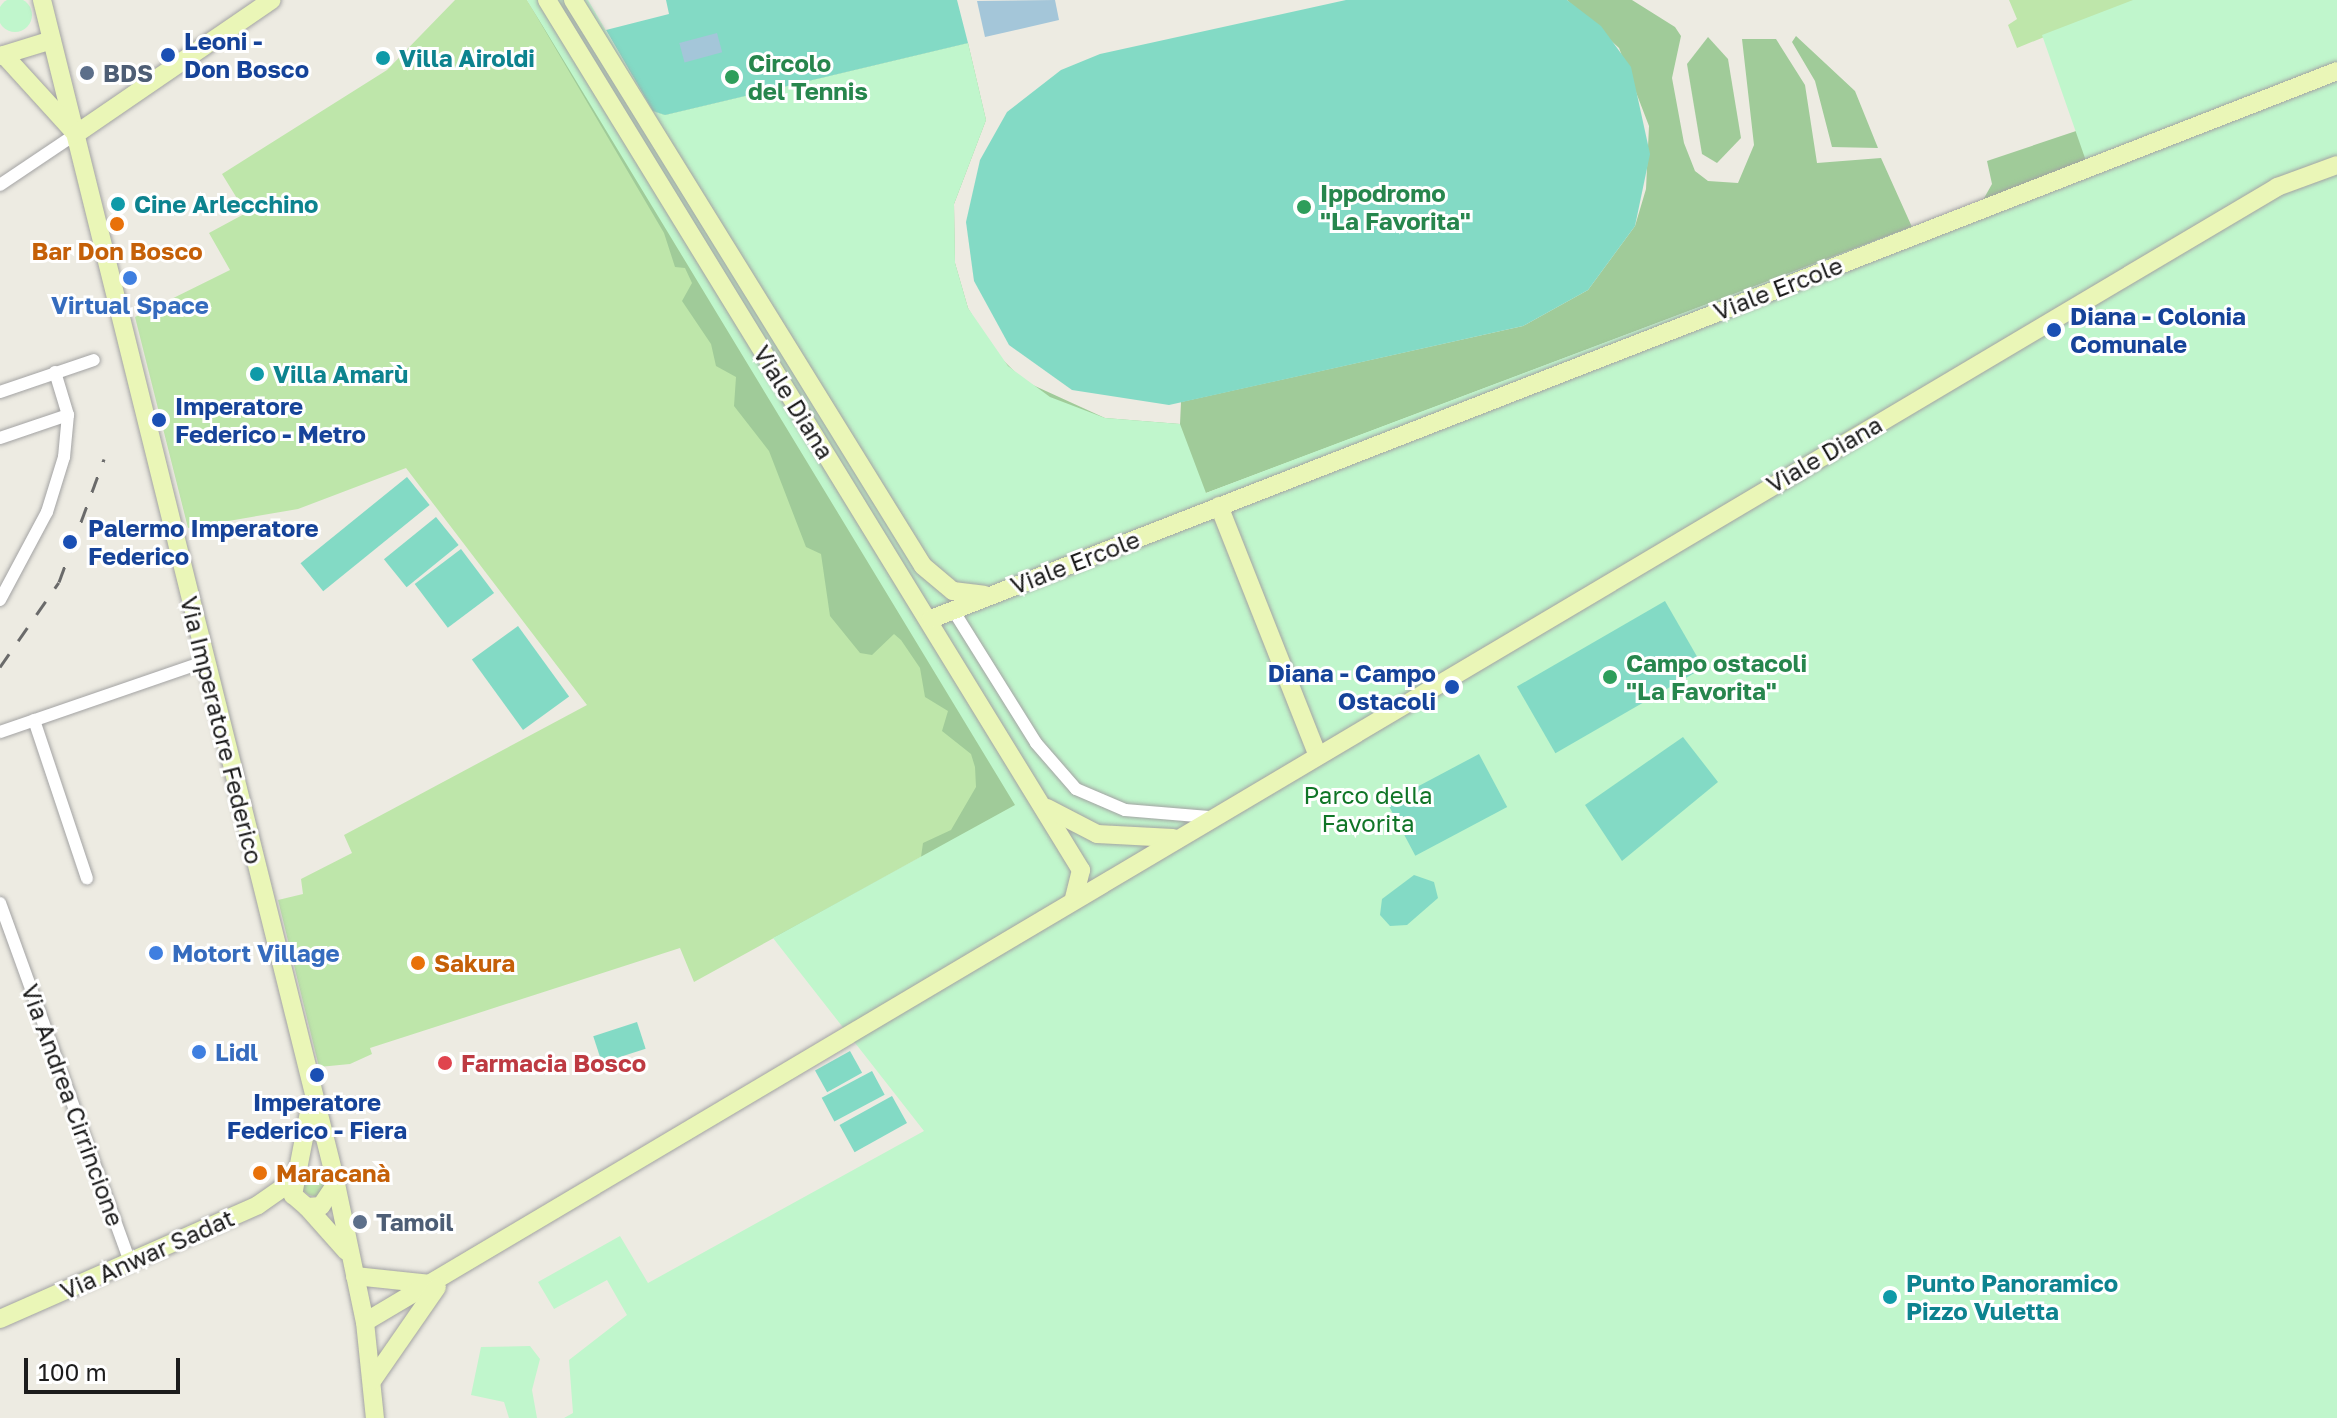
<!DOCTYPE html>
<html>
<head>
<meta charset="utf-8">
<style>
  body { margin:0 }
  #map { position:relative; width:2337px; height:1418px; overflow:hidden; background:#edebe2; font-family:"Golos Text",sans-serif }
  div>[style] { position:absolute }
  .grass>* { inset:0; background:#bee6aa }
  .round { border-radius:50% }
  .forest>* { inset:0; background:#a0cb99 }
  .park>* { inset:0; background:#c0f6cc }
  .pitch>* { inset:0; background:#83dac5; transform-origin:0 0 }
  .water>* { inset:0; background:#a4c6d9; transform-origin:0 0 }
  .roads { filter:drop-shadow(0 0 2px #a3a3a3) drop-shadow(0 0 2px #a3a3a3) }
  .street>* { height:12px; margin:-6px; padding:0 6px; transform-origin:6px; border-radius:6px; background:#fff }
  .secondary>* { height:18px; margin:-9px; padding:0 9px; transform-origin:9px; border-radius:9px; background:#eaf6b7 }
  .rail>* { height:3px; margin-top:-1.5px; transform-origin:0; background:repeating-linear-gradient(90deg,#6a6a6a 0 16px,transparent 0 32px) }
  .dots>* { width:22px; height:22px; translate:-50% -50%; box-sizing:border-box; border:4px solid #fff; border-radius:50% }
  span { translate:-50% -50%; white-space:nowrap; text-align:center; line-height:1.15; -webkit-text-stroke:6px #fff; paint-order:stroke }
  .transit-label { font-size:24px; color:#164399; font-weight:700 }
  .left { translate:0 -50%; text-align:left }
  .right { translate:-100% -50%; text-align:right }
  .culture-label { font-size:24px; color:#0d838f; font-weight:700 }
  .leisure-label { font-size:24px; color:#27864d; font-weight:700 }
  .service-label { font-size:24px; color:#4e5e75; font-weight:700 }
  .food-label { font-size:24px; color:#c56008; font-weight:700 }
  .street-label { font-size:24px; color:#1c1c1c }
  .shop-label { font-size:24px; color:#366cbe; font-weight:700 }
  .park-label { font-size:24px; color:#107527 }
  .health-label { font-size:24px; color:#be3a42; font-weight:700 }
  .scale { position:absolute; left:24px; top:1358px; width:156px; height:36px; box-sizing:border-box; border:4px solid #1c1c1c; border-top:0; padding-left:10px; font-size:24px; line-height:28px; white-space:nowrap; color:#1c1c1c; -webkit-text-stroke:6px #fff; paint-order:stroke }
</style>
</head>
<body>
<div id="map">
  <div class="grass">
    <i style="clip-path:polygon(455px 0,527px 0,1015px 805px,694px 982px,680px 948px,370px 1048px,372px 1054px,350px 1064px,319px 1067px,278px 900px,303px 894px,301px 879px,352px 853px,344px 835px,587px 705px,406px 468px,298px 509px,188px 528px,135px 317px,230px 270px,209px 233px,246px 213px,222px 174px,387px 70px)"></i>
    <i style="clip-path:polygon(2009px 0,2133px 0,2133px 1px,2017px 48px,2008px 25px,2017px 19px)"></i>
    <i class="round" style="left:302px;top:1172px;width:24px;height:24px"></i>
  </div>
  <div class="forest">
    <i style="clip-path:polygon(527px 0,1040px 818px,773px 938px,921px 857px,923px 843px,951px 830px,976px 787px,975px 767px,971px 754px,942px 731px,948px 711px,925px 697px,920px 668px,901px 640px,894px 634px,872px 655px,860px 653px,830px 616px,821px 554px,806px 547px,769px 451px,734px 406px,736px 377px,716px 366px,711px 344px,682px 301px,692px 283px,685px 268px,675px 267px,664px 233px)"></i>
    <i style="clip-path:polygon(584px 0,653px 111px,665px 115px,968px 43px,986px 120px,954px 204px,955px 263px,968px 308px,992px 349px,1024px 381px,1105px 418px,1180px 424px,1181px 402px,1523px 326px,1588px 290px,1635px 226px,1646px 189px,1649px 126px,1619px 48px,1567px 0,1632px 0,1675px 27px,1681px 36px,1672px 78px,1684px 143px,1695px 171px,1708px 181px,1738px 183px,1754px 145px,1742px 39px,1776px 39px,1805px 85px,1817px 163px,1881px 158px,1912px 227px,1206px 493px,932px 564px)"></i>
    <i style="clip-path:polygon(1796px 36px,1855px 91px,1878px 148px,1832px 147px,1815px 81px,1792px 42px)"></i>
    <i style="clip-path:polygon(1708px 37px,1728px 59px,1741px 138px,1717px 163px,1702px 154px,1687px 64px)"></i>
    <i style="clip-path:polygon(2176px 126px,1983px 200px,1992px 184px,1987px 161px,2088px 127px)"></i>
  </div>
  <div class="park">
    <i class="round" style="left:-2px;top:-2px;width:34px;height:34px"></i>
    <i style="clip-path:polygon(527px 0,588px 0,653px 111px,665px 115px,968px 43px,986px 120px,954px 204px,955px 263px,968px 308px,1008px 366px,1050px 397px,1105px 418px,1180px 424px,1206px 493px,2086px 161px,2042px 35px,2133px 0,2337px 0,2337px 1418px,564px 1418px,573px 1413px,569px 1360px,627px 1315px,607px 1280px,554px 1309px,538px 1282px,620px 1236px,648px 1283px,924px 1131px,773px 938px,1015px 805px)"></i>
    <i style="clip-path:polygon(530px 1346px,540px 1359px,532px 1390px,537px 1418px,509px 1418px,504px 1402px,471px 1395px,481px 1347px)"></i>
  </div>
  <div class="pitch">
    <i style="clip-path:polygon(666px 0,957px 0,968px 43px,665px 115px,653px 111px,606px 30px,669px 14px)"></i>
    <i style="clip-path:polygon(1346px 0,1567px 0,1601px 26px,1631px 67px,1650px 154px,1635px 226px,1588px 290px,1523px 326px,1169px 405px,1072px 390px,1009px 345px,974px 281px,966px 222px,980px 160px,1007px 112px,1061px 70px,1100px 54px)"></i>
    <i style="left:407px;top:477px;width:36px;height:137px;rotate:51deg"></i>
    <i style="left:436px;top:517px;width:36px;height:67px;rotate:51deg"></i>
    <i style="left:461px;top:549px;width:55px;height:58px;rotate:53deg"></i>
    <i style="left:1665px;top:601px;width:77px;height:171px;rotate:60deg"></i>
    <i style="left:518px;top:626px;width:87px;height:57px;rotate:54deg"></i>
    <i style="clip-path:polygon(1683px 737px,1718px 782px,1622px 861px,1585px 805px)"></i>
    <i style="left:1479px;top:754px;width:60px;height:104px;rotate:62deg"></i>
    <i style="clip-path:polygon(1414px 875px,1434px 882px,1438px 898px,1407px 925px,1390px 926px,1380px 915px,1382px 899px)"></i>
    <i style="left:637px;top:1022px;width:28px;height:46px;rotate:72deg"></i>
    <i style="left:850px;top:1051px;width:25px;height:40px;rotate:61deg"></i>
    <i style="left:872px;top:1071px;width:27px;height:57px;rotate:62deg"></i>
    <i style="left:892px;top:1096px;width:31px;height:60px;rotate:61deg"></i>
  </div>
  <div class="water">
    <i style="clip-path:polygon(1055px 0,1059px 20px,985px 37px,977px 1px)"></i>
    <i style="left:717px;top:33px;width:20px;height:39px;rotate:75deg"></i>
  </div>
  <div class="roads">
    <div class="street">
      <i style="left:0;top:185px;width:92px;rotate:-33.9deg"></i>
      <i style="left:0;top:392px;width:99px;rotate:-18.8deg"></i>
      <i style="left:0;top:438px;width:72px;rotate:-18.7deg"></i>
      <i style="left:0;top:600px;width:100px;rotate:-61.9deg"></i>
      <i style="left:47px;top:512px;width:58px;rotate:-72.8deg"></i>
      <i style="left:64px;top:457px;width:42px;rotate:-84.6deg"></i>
      <i style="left:68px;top:415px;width:45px;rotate:-106.8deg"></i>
      <i style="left:953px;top:610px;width:157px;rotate:58deg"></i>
      <i style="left:1036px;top:743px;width:61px;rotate:49deg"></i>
      <i style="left:1076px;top:789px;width:53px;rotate:23.2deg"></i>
      <i style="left:1125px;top:810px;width:84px;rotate:4.8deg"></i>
      <i style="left:34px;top:720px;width:167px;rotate:71.5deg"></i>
      <i style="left:0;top:732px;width:218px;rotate:-19deg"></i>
      <i style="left:0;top:903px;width:382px;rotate:70.1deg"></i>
    </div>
    <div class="secondary">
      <i style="left:42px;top:0;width:1215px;rotate:76.04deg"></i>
      <i style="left:335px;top:1179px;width:146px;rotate:78.2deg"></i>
      <i style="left:365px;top:1322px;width:97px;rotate:84.1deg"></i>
      <i style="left:547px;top:0;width:1021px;rotate:58.46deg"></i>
      <i style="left:1081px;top:870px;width:30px;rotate:104deg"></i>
      <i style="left:573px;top:0;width:665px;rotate:58.27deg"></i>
      <i style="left:923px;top:566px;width:39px;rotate:40deg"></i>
      <i style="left:953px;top:591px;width:31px;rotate:7deg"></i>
      <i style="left:4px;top:55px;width:107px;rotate:47.7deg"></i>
      <i style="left:0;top:56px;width:54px;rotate:-17.1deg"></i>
      <i style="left:76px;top:134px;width:237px;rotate:-34.4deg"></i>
      <i style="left:1219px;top:506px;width:267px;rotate:68.4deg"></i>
      <i style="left:931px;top:619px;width:1509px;rotate:-21.29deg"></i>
      <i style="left:1047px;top:808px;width:56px;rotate:27.5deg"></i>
      <i style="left:1097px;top:834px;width:76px;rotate:3deg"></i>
      <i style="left:310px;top:1107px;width:90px;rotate:100.9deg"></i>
      <i style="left:293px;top:1195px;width:18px;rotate:41deg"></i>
      <i style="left:307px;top:1207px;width:14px;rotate:-4deg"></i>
      <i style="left:321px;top:1206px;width:27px;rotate:-56deg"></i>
      <i style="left:307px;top:1207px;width:59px;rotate:48.4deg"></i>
      <i style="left:355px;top:1276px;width:76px;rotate:6deg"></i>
      <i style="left:0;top:1319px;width:282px;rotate:-23.8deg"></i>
      <i style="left:258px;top:1205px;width:40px;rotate:-34.9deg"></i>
      <i style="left:365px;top:1322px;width:2224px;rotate:-30.69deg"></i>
      <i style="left:2277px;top:187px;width:64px;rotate:-20.1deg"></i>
      <i style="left:372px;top:1381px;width:114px;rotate:-55.3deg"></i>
    </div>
  </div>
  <div class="rail">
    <i style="left:0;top:667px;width:103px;rotate:-55.2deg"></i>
    <i style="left:59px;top:582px;width:131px;rotate:-69.9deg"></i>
  </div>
  <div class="dots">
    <i style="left:168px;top:55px;background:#1a4fb4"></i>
    <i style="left:383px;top:58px;background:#0f9aa8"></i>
    <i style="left:87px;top:73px;background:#5c6f8a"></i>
    <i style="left:732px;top:77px;background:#2e9e5b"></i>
    <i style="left:118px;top:204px;background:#0f9aa8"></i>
    <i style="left:1304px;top:207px;background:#2e9e5b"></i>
    <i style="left:117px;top:224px;background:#e8710a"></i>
    <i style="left:130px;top:278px;background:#3f7fe0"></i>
    <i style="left:2054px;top:330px;background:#1a4fb4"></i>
    <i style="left:257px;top:374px;background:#0f9aa8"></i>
    <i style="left:159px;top:420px;background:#1a4fb4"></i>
    <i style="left:70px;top:542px;background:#1a4fb4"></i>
    <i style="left:1610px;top:677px;background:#2e9e5b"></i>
    <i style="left:1452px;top:687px;background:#1a4fb4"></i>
    <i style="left:156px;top:953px;background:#3f7fe0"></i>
    <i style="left:418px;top:963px;background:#e8710a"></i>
    <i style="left:199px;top:1052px;background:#3f7fe0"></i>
    <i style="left:445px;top:1063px;background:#e0444e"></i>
    <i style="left:317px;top:1075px;background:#1a4fb4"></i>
    <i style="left:260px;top:1173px;background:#e8710a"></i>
    <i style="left:360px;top:1222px;background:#5c6f8a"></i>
    <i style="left:1890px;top:1297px;background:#0f9aa8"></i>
  </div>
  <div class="transit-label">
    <span class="left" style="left:184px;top:55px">Leoni -<br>Don Bosco</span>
    <span class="left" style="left:2070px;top:330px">Diana - Colonia<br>Comunale</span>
    <span class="left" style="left:175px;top:420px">Imperatore<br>Federico - Metro</span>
    <span class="left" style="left:88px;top:542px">Palermo Imperatore<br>Federico</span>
    <span class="right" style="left:1436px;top:687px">Diana - Campo<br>Ostacoli</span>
    <span style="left:317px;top:1116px">Imperatore<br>Federico - Fiera</span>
  </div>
  <div class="culture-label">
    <span class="left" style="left:399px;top:58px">Villa Airoldi</span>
    <span class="left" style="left:134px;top:204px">Cine Arlecchino</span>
    <span class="left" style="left:273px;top:374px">Villa Amarù</span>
    <span class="left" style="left:1906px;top:1297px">Punto Panoramico<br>Pizzo Vuletta</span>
  </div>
  <div class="leisure-label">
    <span class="left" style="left:748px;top:77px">Circolo<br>del Tennis</span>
    <span class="left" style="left:1320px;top:207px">Ippodromo<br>"La Favorita"</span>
    <span class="left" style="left:1626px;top:677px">Campo ostacoli<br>"La Favorita"</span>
  </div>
  <div class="service-label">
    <span class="left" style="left:103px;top:73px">BDS</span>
    <span class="left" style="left:376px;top:1222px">Tamoil</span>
  </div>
  <div class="food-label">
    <span style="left:117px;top:251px">Bar Don Bosco</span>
    <span class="left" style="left:434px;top:963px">Sakura</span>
    <span class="left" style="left:276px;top:1173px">Maracanà</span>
  </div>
  <div class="street-label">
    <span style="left:1778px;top:288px;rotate:-21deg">Viale Ercole</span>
    <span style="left:794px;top:402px;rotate:58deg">Viale Diana</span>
    <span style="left:1824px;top:454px;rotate:-30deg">Viale Diana</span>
    <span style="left:1075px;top:562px;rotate:-21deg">Viale Ercole</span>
    <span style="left:222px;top:730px;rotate:76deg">Via Imperatore Federico</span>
    <span style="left:73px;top:1105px;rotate:70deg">Via Andrea Cirrincione</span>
    <span style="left:147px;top:1254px;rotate:-24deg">Via Anwar Sadat</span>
  </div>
  <div class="shop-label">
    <span style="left:130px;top:305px">Virtual Space</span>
    <span class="left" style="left:172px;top:953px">Motort Village</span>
    <span class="left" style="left:215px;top:1052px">Lidl</span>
  </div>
  <div class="park-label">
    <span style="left:1368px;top:809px">Parco della<br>Favorita</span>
  </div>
  <div class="health-label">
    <span class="left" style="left:461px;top:1063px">Farmacia Bosco</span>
  </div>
  <div class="scale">100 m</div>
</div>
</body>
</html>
